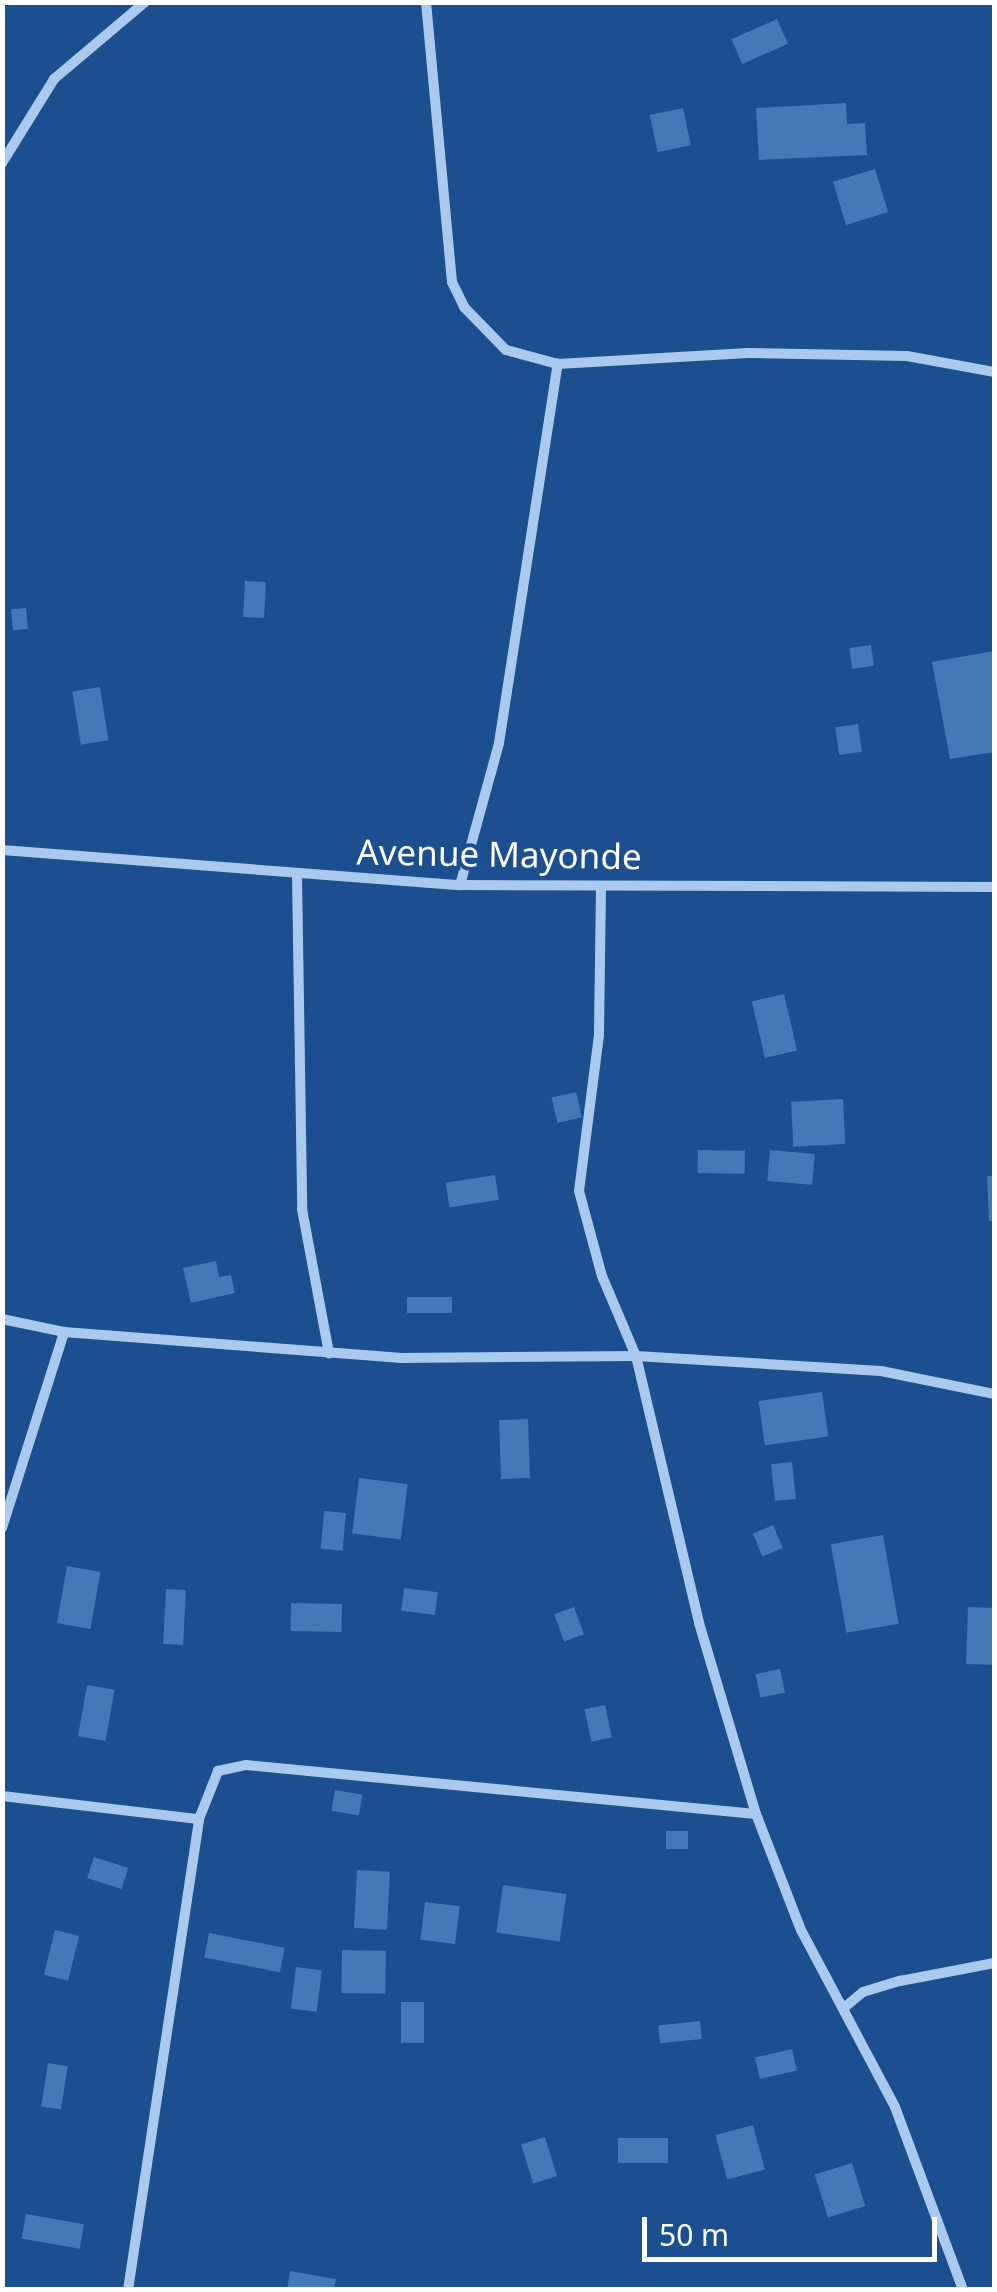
<!DOCTYPE html>
<html>
<head>
<meta charset="utf-8">
<style>
  body { margin:0 }
  #map { position:relative; width:997px; height:2292px; overflow:hidden; background:#1b4f8f; font-family:"Noto Sans",sans-serif }
  div>[style] { position:absolute }
  .building>* { inset:0; background:#4478b7; transform-origin:0 0 }
  .street>* { height:10px; margin:-5px; padding:0 5px; transform-origin:5px; border-radius:5px; background:#a9c9ee }
  span { translate:-50% -50%; white-space:nowrap; text-align:center; line-height:1.15; -webkit-text-stroke:8px #1b4f8f; paint-order:stroke }
  .street-label { font-size:35px; color:#fff }
  .frame { position:absolute; inset:0; border:5px solid #fff; pointer-events:none }
  .scale { position:absolute; left:642px; top:2217px; width:295px; height:45px; box-sizing:border-box; border:5px solid #fff; border-top:0; padding-left:12px; font-size:30px; line-height:35px; white-space:nowrap; color:#fff; -webkit-text-stroke:8px #1b4f8f; paint-order:stroke }
</style>
</head>
<body>
<div id="map">
  <div class="building">
    <i style="left:777px;top:19px;width:27px;height:50px;rotate:66deg"></i>
    <i style="clip-path:polygon(846px 103px,847px 124px,865px 123px,867px 155px,759px 160px,756px 108px)"></i>
    <i style="left:683px;top:108px;width:38px;height:34px;rotate:78deg"></i>
    <i style="left:875px;top:169px;width:45px;height:44px;rotate:73deg"></i>
    <i style="left:245px;top:581px;width:21px;height:36px;rotate:3deg"></i>
    <i style="left:26px;top:608px;width:21px;height:15px;rotate:85deg"></i>
    <i style="left:871px;top:645px;width:21px;height:22px;rotate:82deg"></i>
    <i style="clip-path:polygon(994px 651px,994px 752px,950px 759px,932px 662px)"></i>
    <i style="left:100px;top:687px;width:54px;height:28px;rotate:81deg"></i>
    <i style="left:858px;top:724px;width:28px;height:23px;rotate:82deg"></i>
    <i style="left:784px;top:994px;width:58px;height:33px;rotate:77deg"></i>
    <i style="left:576px;top:1092px;width:26px;height:25px;rotate:77deg"></i>
    <i style="left:843px;top:1099px;width:45px;height:52px;rotate:87deg"></i>
    <i style="left:698px;top:1150px;width:47px;height:23px;rotate:1deg"></i>
    <i style="left:770px;top:1150px;width:45px;height:31px;rotate:5deg"></i>
    <i style="left:495px;top:1175px;width:25px;height:50px;rotate:81deg"></i>
    <i style="clip-path:polygon(987px 1176px,994px 1176px,994px 1221px,989px 1221px)"></i>
    <i style="clip-path:polygon(216px 1261px,219px 1277px,231px 1275px,235px 1293px,191px 1303px,183px 1268px)"></i>
    <i style="left:407px;top:1297px;width:45px;height:16px"></i>
    <i style="left:822px;top:1392px;width:45px;height:64px;rotate:82deg"></i>
    <i style="left:528px;top:1419px;width:59px;height:29px;rotate:88deg"></i>
    <i style="left:792px;top:1462px;width:37px;height:21px;rotate:84deg"></i>
    <i style="left:359px;top:1478px;width:49px;height:56px;rotate:7deg"></i>
    <i style="left:324px;top:1511px;width:22px;height:38px;rotate:5deg"></i>
    <i style="left:773px;top:1525px;width:25px;height:22px;rotate:67deg"></i>
    <i style="left:883px;top:1535px;width:90px;height:53px;rotate:80deg"></i>
    <i style="left:67px;top:1566px;width:34px;height:58px;rotate:10deg"></i>
    <i style="left:404px;top:1588px;width:34px;height:23px;rotate:7deg"></i>
    <i style="left:166px;top:1589px;width:20px;height:55px;rotate:3deg"></i>
    <i style="left:291px;top:1603px;width:51px;height:28px;rotate:1deg"></i>
    <i style="left:574px;top:1607px;width:29px;height:21px;rotate:70deg"></i>
    <i style="left:968px;top:1607px;width:26px;height:57px;rotate:2deg"></i>
    <i style="left:780px;top:1669px;width:24px;height:25px;rotate:78deg"></i>
    <i style="left:87px;top:1685px;width:28px;height:52px;rotate:10deg"></i>
    <i style="left:605px;top:1705px;width:33px;height:21px;rotate:78deg"></i>
    <i style="left:335px;top:1790px;width:28px;height:21px;rotate:10deg"></i>
    <i style="left:666px;top:1831px;width:22px;height:18px"></i>
    <i style="left:94px;top:1857px;width:36px;height:22px;rotate:18deg"></i>
    <i style="left:357px;top:1870px;width:33px;height:58px;rotate:3deg"></i>
    <i style="left:503px;top:1885px;width:64px;height:48px;rotate:8deg"></i>
    <i style="left:425px;top:1902px;width:35px;height:38px;rotate:7deg"></i>
    <i style="left:55px;top:1930px;width:25px;height:46px;rotate:14deg"></i>
    <i style="left:209px;top:1933px;width:77px;height:25px;rotate:11deg"></i>
    <i style="left:342px;top:1950px;width:44px;height:43px;rotate:1deg"></i>
    <i style="left:296px;top:1967px;width:26px;height:42px;rotate:7deg"></i>
    <i style="left:401px;top:2002px;width:23px;height:41px"></i>
    <i style="left:700px;top:2021px;width:18px;height:42px;rotate:84deg"></i>
    <i style="left:792px;top:2049px;width:22px;height:38px;rotate:77deg"></i>
    <i style="left:48px;top:2063px;width:20px;height:44px;rotate:9deg"></i>
    <i style="left:753px;top:2125px;width:46px;height:39px;rotate:75deg"></i>
    <i style="left:545px;top:2137px;width:41px;height:25px;rotate:73deg"></i>
    <i style="left:618px;top:2138px;width:50px;height:25px"></i>
    <i style="left:852px;top:2163px;width:45px;height:39px;rotate:73deg"></i>
    <i style="left:26px;top:2214px;width:59px;height:25px;rotate:10deg"></i>
    <i style="clip-path:polygon(290px 2271px,336px 2279px,334px 2290px,287px 2290px)"></i>
  </div>
  <div class="street">
    <i style="left:426px;top:2px;width:281px;rotate:84.7deg"></i>
    <i style="left:452px;top:282px;width:28px;rotate:64deg"></i>
    <i style="left:464px;top:307px;width:60px;rotate:45.7deg"></i>
    <i style="left:506px;top:350px;width:54px;rotate:15.1deg"></i>
    <i style="left:558px;top:364px;width:190px;rotate:-3.3deg"></i>
    <i style="left:748px;top:353px;width:159px;rotate:1.1deg"></i>
    <i style="left:907px;top:356px;width:88px;rotate:10.4deg"></i>
    <i style="left:2px;top:163px;width:99px;rotate:-58.2deg"></i>
    <i style="left:54px;top:79px;width:119px;rotate:-40.2deg"></i>
    <i style="left:2px;top:850px;width:459px;rotate:4.4deg"></i>
    <i style="left:460px;top:885px;width:534px;rotate:0.21deg"></i>
    <i style="left:297px;top:875px;width:334px;rotate:89.1deg"></i>
    <i style="left:302px;top:1209px;width:147px;rotate:79.4deg"></i>
    <i style="left:460px;top:885px;width:147px;rotate:-74.6deg"></i>
    <i style="left:499px;top:743px;width:384px;rotate:-81.2deg"></i>
    <i style="left:601px;top:888px;width:147px;rotate:90.8deg"></i>
    <i style="left:599px;top:1035px;width:157px;rotate:97.3deg"></i>
    <i style="left:579px;top:1191px;width:88px;rotate:74.9deg"></i>
    <i style="left:602px;top:1276px;width:87px;rotate:67deg"></i>
    <i style="left:636px;top:1356px;width:274px;rotate:76.7deg"></i>
    <i style="left:699px;top:1623px;width:199px;rotate:73.4deg"></i>
    <i style="left:756px;top:1814px;width:124px;rotate:68.8deg"></i>
    <i style="left:801px;top:1930px;width:200px;rotate:62deg"></i>
    <i style="left:895px;top:2107px;width:195px;rotate:69.6deg"></i>
    <i style="left:2px;top:1319px;width:63px;rotate:11.8deg"></i>
    <i style="left:64px;top:1332px;width:336px;rotate:4.4deg"></i>
    <i style="left:399px;top:1358px;width:237px;rotate:-0.5deg"></i>
    <i style="left:636px;top:1356px;width:245px;rotate:3.5deg"></i>
    <i style="left:881px;top:1371px;width:115px;rotate:11.5deg"></i>
    <i style="left:2px;top:1528px;width:206px;rotate:-72.4deg"></i>
    <i style="left:2px;top:1796px;width:198px;rotate:6.7deg"></i>
    <i style="left:845px;top:2007px;width:23px;rotate:-40deg"></i>
    <i style="left:863px;top:1992px;width:39px;rotate:-17deg"></i>
    <i style="left:900px;top:1981px;width:96px;rotate:-10.8deg"></i>
    <i style="left:128px;top:2290px;width:476px;rotate:-81.4deg"></i>
    <i style="left:199px;top:1819px;width:52px;rotate:-68.4deg"></i>
    <i style="left:218px;top:1771px;width:29px;rotate:-12deg"></i>
    <i style="left:246px;top:1765px;width:512px;rotate:5.49deg"></i>
  </div>
  <div class="street-label">
    <span style="left:499px;top:854px;rotate:1deg">Avenue Mayonde</span>
  </div>
  <div class="frame"></div>
  <div class="scale">50 m</div>
</div>
</body>
</html>
